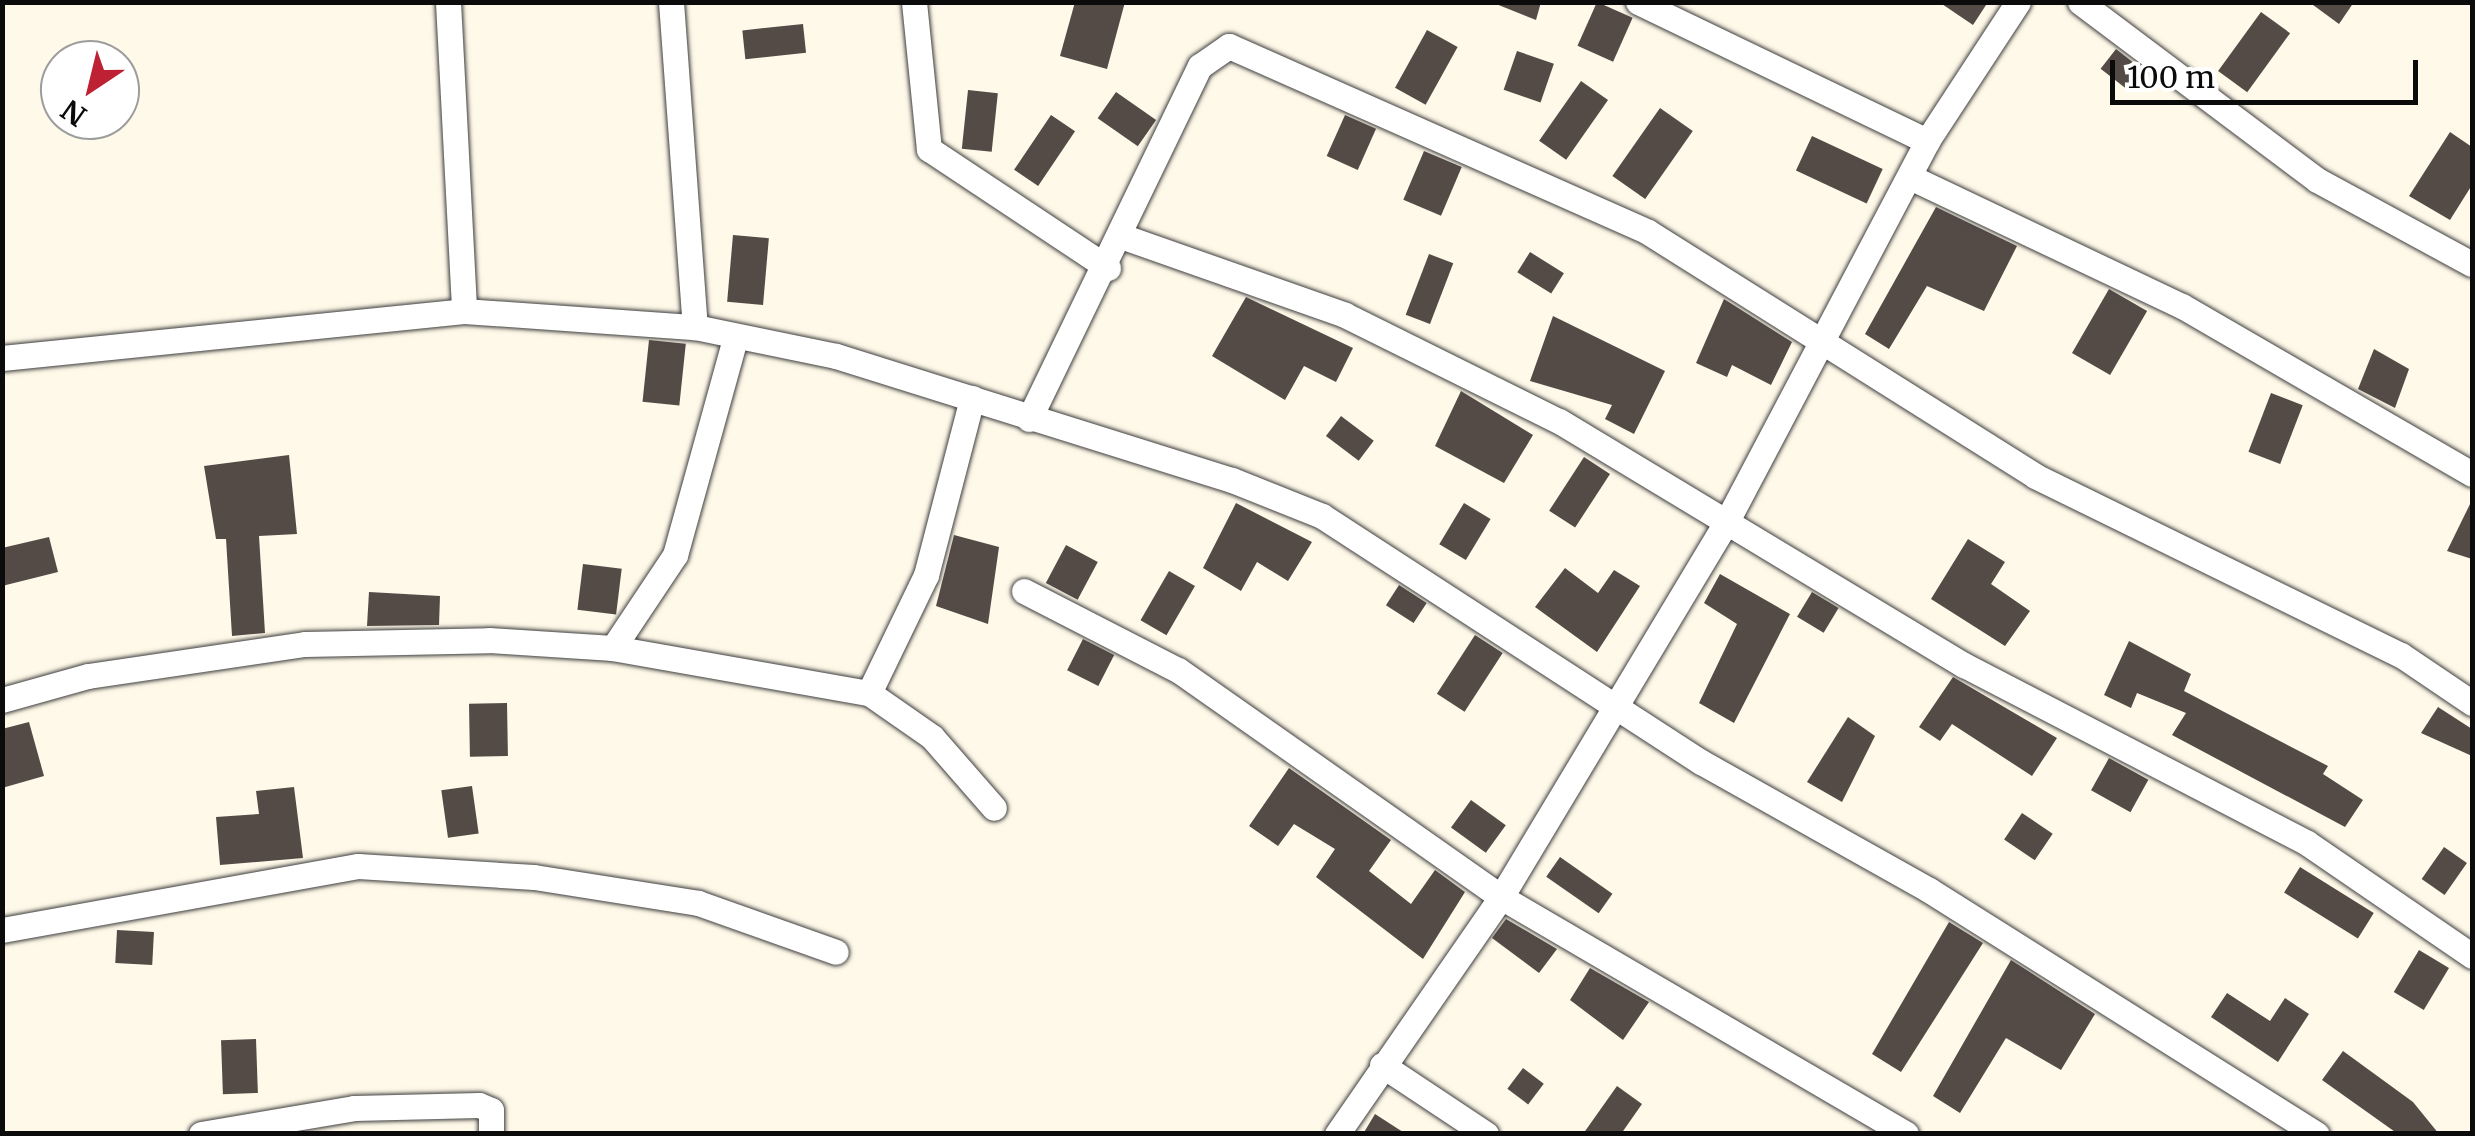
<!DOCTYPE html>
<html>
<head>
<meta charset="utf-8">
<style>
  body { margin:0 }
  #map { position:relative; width:2475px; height:1136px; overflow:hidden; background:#fff9e9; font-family:Merriweather,serif }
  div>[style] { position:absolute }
  .building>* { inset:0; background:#544b47; transform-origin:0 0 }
  .roads { filter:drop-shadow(0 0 2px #3e3e3e) drop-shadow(0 0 2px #3e3e3e) }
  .minor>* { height:25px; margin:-12.5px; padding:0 12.5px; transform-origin:12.5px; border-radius:12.5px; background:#fff }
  span { translate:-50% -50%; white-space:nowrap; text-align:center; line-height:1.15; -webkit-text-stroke:10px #fff; paint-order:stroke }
  .frame { position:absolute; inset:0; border:5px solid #0b0b0b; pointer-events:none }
  .north { position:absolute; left:40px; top:40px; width:100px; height:100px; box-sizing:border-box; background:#fff; border:2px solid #9d9d9d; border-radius:50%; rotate:215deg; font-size:28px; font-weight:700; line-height:40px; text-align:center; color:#0b0b0b }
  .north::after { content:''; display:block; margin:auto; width:35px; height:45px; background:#bd2133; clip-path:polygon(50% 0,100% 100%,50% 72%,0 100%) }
  .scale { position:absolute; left:2110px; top:60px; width:308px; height:45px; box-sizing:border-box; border:5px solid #0b0b0b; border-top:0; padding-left:12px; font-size:30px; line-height:35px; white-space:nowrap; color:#0b0b0b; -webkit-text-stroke:8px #fff; paint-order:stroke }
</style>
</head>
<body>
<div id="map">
  <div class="building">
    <i style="clip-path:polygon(1075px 2px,1125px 2px,1107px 69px,1060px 56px)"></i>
    <i style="clip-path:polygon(1491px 2px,1541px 2px,1536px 20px)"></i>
    <i style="left:1597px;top:2px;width:39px;height:48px;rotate:24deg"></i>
    <i style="clip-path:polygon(1939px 2px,1988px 2px,1973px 25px)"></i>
    <i style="clip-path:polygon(2309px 2px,2354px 2px,2339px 24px)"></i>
    <i style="left:2261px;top:12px;width:36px;height:73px;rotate:36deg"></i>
    <i style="left:803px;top:24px;width:29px;height:61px;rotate:84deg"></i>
    <i style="left:1427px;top:30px;width:35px;height:66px;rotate:29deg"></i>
    <i style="left:2116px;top:49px;width:31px;height:25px;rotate:38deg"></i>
    <i style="left:1517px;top:51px;width:39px;height:41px;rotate:19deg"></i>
    <i style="left:1581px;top:81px;width:33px;height:73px;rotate:35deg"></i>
    <i style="left:968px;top:90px;width:30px;height:59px;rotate:6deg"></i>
    <i style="left:1116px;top:92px;width:49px;height:32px;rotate:35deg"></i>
    <i style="left:1660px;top:108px;width:40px;height:83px;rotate:35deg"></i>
    <i style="left:1051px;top:115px;width:29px;height:66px;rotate:34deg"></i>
    <i style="left:1345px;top:115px;width:34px;height:45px;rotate:24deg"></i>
    <i style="clip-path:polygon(2450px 132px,2472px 147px,2472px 185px,2450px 220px,2409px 196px)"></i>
    <i style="left:1812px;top:136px;width:78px;height:38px;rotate:25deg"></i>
    <i style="left:1424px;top:151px;width:41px;height:53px;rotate:23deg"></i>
    <i style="clip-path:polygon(1936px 207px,2017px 246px,1984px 311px,1927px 286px,1889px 349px,1865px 334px)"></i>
    <i style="left:733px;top:235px;width:36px;height:67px;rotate:5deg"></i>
    <i style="left:1530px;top:252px;width:40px;height:24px;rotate:32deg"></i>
    <i style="left:1429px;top:254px;width:26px;height:65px;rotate:21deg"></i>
    <i style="left:2109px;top:289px;width:44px;height:74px;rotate:30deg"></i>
    <i style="clip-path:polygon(1246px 297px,1353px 348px,1336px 382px,1304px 366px,1285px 400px,1212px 356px)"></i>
    <i style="clip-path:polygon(1724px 299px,1792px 342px,1771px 385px,1732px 365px,1727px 377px,1696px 363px)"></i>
    <i style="clip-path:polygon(1553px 316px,1665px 371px,1634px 434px,1605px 419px,1612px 405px,1530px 381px)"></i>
    <i style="left:649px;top:340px;width:37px;height:62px;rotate:6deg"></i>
    <i style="clip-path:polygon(2374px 349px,2409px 369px,2395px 408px,2358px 389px)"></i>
    <i style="clip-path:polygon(1461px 391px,1533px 435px,1504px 483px,1435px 446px)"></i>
    <i style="left:2271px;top:393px;width:34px;height:63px;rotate:21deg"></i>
    <i style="left:1341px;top:416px;width:41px;height:25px;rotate:37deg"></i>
    <i style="clip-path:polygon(289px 455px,297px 534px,259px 536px,265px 633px,232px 636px,226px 539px,216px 539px,204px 466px)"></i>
    <i style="left:1584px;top:457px;width:31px;height:64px;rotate:33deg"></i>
    <i style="clip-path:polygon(2472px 500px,2472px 559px,2447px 551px)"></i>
    <i style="clip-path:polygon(1236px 503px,1312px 542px,1288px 581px,1257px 562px,1241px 591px,1203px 568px)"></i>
    <i style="left:1464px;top:503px;width:31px;height:48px;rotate:31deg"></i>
    <i style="clip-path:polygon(954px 535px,999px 547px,988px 624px,936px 606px)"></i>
    <i style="clip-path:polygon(49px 537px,58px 572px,2px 586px,2px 548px)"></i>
    <i style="clip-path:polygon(1968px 539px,2005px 562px,1991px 584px,2030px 611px,2005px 646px,1931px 599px)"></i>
    <i style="left:1066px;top:545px;width:36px;height:43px;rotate:28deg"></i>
    <i style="left:583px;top:564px;width:39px;height:46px;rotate:7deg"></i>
    <i style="clip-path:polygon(1565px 568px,1598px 593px,1614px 570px,1640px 586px,1597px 652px,1535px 607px)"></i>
    <i style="left:1169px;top:571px;width:30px;height:57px;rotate:30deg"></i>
    <i style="clip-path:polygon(1720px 574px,1790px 614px,1734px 723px,1699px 703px,1737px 624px,1704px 603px)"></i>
    <i style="left:1399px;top:585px;width:33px;height:24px;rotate:33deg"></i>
    <i style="clip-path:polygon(369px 592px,440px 596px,439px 625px,367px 626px)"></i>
    <i style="left:1812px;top:592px;width:31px;height:29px;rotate:31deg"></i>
    <i style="left:1475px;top:635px;width:33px;height:70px;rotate:33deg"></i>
    <i style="left:1083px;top:639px;width:35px;height:35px;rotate:27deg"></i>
    <i style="clip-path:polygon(2129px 641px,2191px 674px,2184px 691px,2328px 766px,2323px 774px,2363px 800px,2345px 827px,2172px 735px,2186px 713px,2137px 693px,2131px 708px,2104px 695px)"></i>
    <i style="clip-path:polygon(1953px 677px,2057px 738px,2032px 776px,1952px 724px,1940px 741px,1919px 727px)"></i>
    <i style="left:507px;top:703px;width:53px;height:38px;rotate:89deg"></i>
    <i style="clip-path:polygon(2438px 707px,2472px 729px,2472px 756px,2421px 733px)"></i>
    <i style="clip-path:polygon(1848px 717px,1875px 736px,1842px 802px,1807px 782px)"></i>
    <i style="clip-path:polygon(29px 722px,44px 776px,2px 788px,2px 729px)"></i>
    <i style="left:2109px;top:758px;width:45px;height:37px;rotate:29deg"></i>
    <i style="clip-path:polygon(1289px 768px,1391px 840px,1369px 871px,1411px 904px,1435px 870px,1465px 892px,1423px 959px,1316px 877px,1335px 849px,1294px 824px,1278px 846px,1249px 826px)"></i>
    <i style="left:472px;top:786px;width:48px;height:31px;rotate:82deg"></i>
    <i style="clip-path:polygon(294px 787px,303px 858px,220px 865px,216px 817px,259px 814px,256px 791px)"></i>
    <i style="left:1471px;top:800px;width:43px;height:34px;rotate:36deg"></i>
    <i style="left:2022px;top:813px;width:37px;height:32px;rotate:34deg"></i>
    <i style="left:2444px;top:847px;width:28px;height:39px;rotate:35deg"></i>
    <i style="left:1560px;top:857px;width:64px;height:24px;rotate:35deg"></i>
    <i style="left:2300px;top:867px;width:87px;height:30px;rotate:32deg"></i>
    <i style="clip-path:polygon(1506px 919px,1557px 949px,1539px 973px,1492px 938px)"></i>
    <i style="clip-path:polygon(1949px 922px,1983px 943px,1901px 1072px,1872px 1054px)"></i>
    <i style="left:117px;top:930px;width:37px;height:33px;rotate:3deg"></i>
    <i style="left:2419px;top:950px;width:35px;height:49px;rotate:31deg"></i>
    <i style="clip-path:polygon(2011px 960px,2095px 1014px,2061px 1070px,2006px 1038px,1960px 1113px,1933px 1096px)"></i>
    <i style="clip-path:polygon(1590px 968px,1649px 1002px,1623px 1040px,1570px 1000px)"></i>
    <i style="clip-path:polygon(2227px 993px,2270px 1021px,2285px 998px,2309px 1014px,2278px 1062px,2211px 1017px)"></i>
    <i style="left:256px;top:1039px;width:54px;height:35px;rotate:88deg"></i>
    <i style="clip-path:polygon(2343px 1051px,2413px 1102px,2439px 1134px,2398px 1134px,2322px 1080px)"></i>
    <i style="left:1523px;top:1068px;width:26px;height:26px;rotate:37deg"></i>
    <i style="clip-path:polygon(1617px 1086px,1642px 1104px,1621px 1134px,1583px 1134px)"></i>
    <i style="clip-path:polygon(1375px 1114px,1406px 1134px,1363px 1134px)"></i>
  </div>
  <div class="roads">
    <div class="minor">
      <i style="left:448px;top:2px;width:309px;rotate:87deg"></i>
      <i style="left:671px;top:2px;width:326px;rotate:85.8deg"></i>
      <i style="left:914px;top:2px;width:148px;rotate:84.2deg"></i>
      <i style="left:929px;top:149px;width:215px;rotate:33.6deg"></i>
      <i style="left:1638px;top:2px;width:321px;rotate:25.7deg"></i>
      <i style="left:2080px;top:2px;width:296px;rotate:36.9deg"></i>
      <i style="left:2317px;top:180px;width:176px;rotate:28.5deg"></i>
      <i style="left:1910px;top:177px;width:301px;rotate:25.4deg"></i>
      <i style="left:2182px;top:306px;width:335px;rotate:30.1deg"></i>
      <i style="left:1124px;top:237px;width:234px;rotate:19.4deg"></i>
      <i style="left:1345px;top:315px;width:239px;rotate:26.4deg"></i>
      <i style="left:1559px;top:421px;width:473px;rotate:31.1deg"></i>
      <i style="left:1964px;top:665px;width:386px;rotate:27.4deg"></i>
      <i style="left:2307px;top:843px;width:200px;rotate:34.4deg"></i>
      <i style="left:2px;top:358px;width:464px;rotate:-5.8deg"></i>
      <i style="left:464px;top:311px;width:232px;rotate:4deg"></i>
      <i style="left:695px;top:327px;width:144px;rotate:11.6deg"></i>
      <i style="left:836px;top:356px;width:415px;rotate:17.4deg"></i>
      <i style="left:1232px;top:480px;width:97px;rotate:21.8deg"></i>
      <i style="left:1322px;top:516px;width:452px;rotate:33deg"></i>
      <i style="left:1701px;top:762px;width:261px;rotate:29.3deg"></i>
      <i style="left:1929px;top:890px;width:458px;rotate:32.2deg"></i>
      <i style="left:1029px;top:419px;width:392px;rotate:-64.2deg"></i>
      <i style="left:1200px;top:66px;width:35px;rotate:-35deg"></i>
      <i style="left:1229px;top:46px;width:458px;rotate:23.9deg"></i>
      <i style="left:1648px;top:232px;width:457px;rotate:32.2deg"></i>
      <i style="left:2035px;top:476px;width:407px;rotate:26.1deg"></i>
      <i style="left:2401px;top:655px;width:86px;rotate:34.1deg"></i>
      <i style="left:1024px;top:591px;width:173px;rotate:27.2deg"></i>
      <i style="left:1178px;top:670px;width:395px;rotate:35.1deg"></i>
      <i style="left:1501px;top:897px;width:469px;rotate:30.3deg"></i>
      <i style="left:613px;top:648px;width:112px;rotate:-56.3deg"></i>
      <i style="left:675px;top:555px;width:224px;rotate:-74.5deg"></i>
      <i style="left:869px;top:693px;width:77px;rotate:34.9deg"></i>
      <i style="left:932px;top:737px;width:94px;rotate:48.9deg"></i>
      <i style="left:2px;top:700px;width:89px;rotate:-15.6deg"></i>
      <i style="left:88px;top:676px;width:219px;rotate:-8.4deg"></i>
      <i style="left:305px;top:644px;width:184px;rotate:-1.2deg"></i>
      <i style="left:489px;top:640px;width:124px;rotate:3.7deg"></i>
      <i style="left:613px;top:648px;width:260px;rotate:10deg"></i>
      <i style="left:869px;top:693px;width:131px;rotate:-64.2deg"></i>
      <i style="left:926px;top:575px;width:183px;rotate:-75.4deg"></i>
      <i style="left:2px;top:930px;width:362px;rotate:-10.2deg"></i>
      <i style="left:358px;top:866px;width:176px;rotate:3.6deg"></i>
      <i style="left:534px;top:877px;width:166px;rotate:9deg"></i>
      <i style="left:698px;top:903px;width:146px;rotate:19.5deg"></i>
      <i style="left:1382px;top:1065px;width:125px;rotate:33.6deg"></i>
      <i style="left:201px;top:1134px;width:155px;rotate:-9.6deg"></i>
      <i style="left:354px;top:1108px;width:125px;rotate:-1.4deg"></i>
      <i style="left:479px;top:1105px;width:13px;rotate:23deg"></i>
      <i style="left:491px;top:1110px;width:24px;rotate:90deg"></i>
      <i style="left:1337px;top:1134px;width:288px;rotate:-55.3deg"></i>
      <i style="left:1501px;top:897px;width:443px;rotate:-59deg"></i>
      <i style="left:1729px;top:517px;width:425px;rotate:-62.2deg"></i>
      <i style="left:1927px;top:141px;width:166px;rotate:-56.8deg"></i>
    </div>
  </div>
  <div class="frame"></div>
  <div class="north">N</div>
  <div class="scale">100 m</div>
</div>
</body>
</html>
